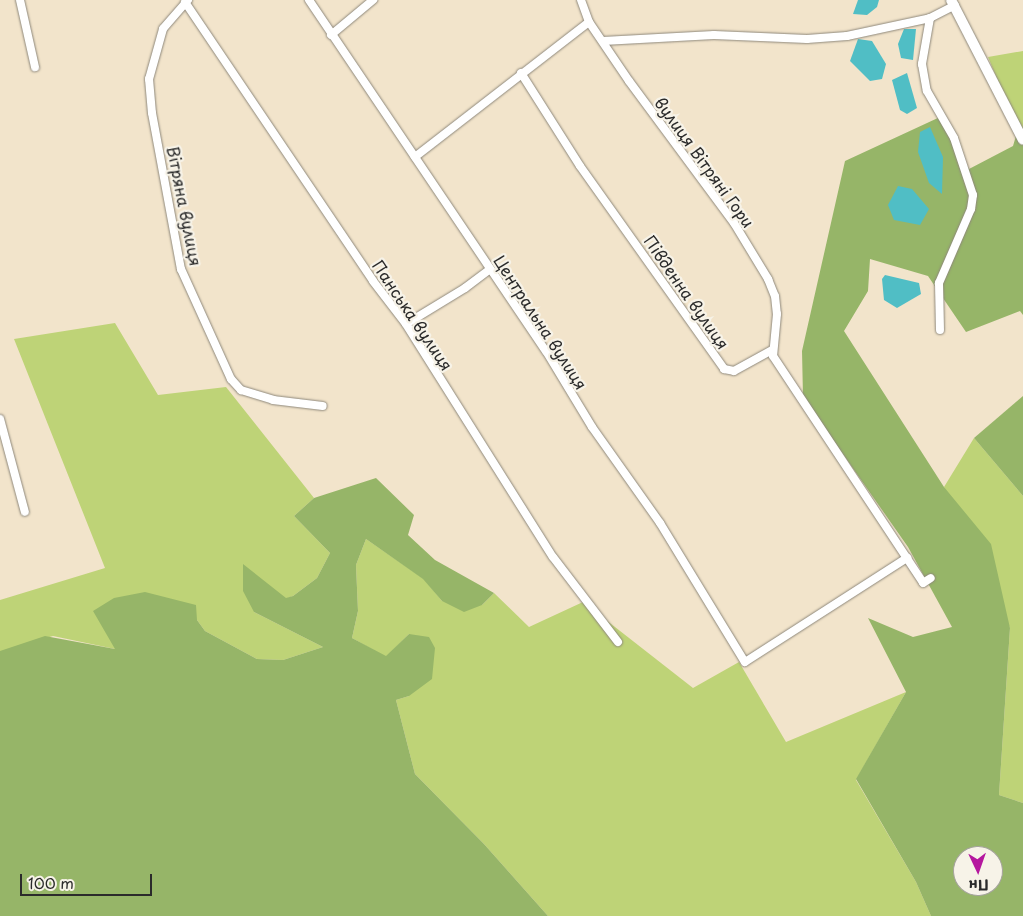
<!DOCTYPE html>
<html>
<head>
<meta charset="utf-8">
<style>
  body { margin:0 }
  #map { position:relative; width:1023px; height:916px; overflow:hidden; background:#f2e4cb; font-family:"Playpen Sans",sans-serif }
  div>[style] { position:absolute }
  .green>* { inset:0; background:#bed377 }
  .forest>* { inset:0; background:#96b568 }
  .water>* { inset:0; background:#50bec5 }
  .roads { filter:drop-shadow(0 0 1px #8e887b) drop-shadow(0 0 1px #8e887b) }
  .minor>* { height:8px; margin:-4px; padding:0 4px; transform-origin:4px; border-radius:4px; background:#fff }
  .tertiary>* { height:10px; margin:-5px; padding:0 5px; transform-origin:5px; border-radius:5px; background:#fff }
  span { translate:-50% -50%; white-space:nowrap; text-align:center; line-height:1.15; -webkit-text-stroke:4.5px #f7f3e8; paint-order:stroke }
  .street-label { font-size:16px; color:#2b2b2b }
  .north { position:absolute; left:953px; top:846px; width:50px; height:50px; box-sizing:border-box; background:#f7f3e8; border:1px solid #a5a39c; border-radius:50%; rotate:177deg; font-size:14px; font-weight:700; line-height:20px; text-align:center; color:#2b2b2b }
  .north::after { content:''; display:block; margin:auto; width:18px; height:22px; background:#b5179e; clip-path:polygon(50% 0,100% 100%,50% 72%,0 100%) }
  .scale { position:absolute; left:20px; top:874px; width:132px; height:22px; box-sizing:border-box; border:2px solid #2b2b2b; border-top:0; padding-left:6px; font-size:15px; line-height:18px; white-space:nowrap; color:#2b2b2b; -webkit-text-stroke:4px #f7f3e8; paint-order:stroke }
</style>
</head>
<body>
<div id="map">
  <div class="green">
    <i style="clip-path:polygon(1023px 51px,1023px 127px,1018px 129px,988px 57px)"></i>
    <i style="clip-path:polygon(115px 323px,158px 395px,226px 387px,314px 498px,294px 516px,330px 553px,317px 578px,293px 596px,254px 612px,323px 647px,283px 660px,257px 659px,205px 631px,197px 620px,115px 649px,53px 636px,0 652px,0 600px,105px 568px,14px 339px)"></i>
    <i style="clip-path:polygon(974px 438px,1023px 496px,1023px 803px,999px 795px,1010px 628px,944px 487px)"></i>
    <i style="clip-path:polygon(366px 539px,424px 579px,442px 601px,482px 605px,494px 593px,529px 627px,583px 602px,693px 688px,739px 662px,786px 742px,906px 692px,856px 780px,916px 882px,931px 916px,548px 916px,484px 844px,415px 774px,396px 700px,409px 696px,409px 634px,386px 657px,352px 638px,358px 611px,356px 565px)"></i>
  </div>
  <div class="forest">
    <i style="clip-path:polygon(evenodd,940px 117px,969px 169px,1013px 146px,1018px 129px,1023px 127px,1023px 315px,1020px 311px,966px 332px,928px 276px,870px 259px,868px 291px,844px 331px,944px 487px,991px 544px,1010px 628px,999px 795px,1023px 803px,1023px 916px,931px 916px,916px 882px,856px 779px,906px 692px,868px 618px,913px 637px,952px 627px,908px 547px,803px 397px,802px 351px,845px 161px,940px 117px,963px 856px,993px 856px,993px 886px,963px 886px,963px 856px)"></i>
    <i style="clip-path:polygon(1023px 396px,1023px 496px,974px 438px)"></i>
    <i style="clip-path:polygon(376px 478px,414px 515px,408px 535px,435px 560px,494px 593px,482px 605px,464px 612px,442px 601px,423px 579px,366px 539px,356px 565px,358px 611px,352px 638px,386px 656px,409px 634px,429px 637px,435px 648px,432px 679px,409px 696px,396px 700px,415px 774px,484px 844px,548px 916px,0 916px,0 651px,45px 636px,115px 649px,93px 611px,114px 598px,145px 592px,196px 605px,197px 620px,205px 631px,257px 659px,283px 660px,323px 647px,254px 612px,243px 591px,243px 564px,286px 598px,293px 596px,317px 578px,330px 553px,294px 516px,314px 498px)"></i>
  </div>
  <div class="water">
    <i style="clip-path:polygon(858px 0,879px 0,877px 7px,867px 15px,853px 14px)"></i>
    <i style="clip-path:polygon(904px 29px,916px 29px,913px 60px,901px 58px,898px 44px)"></i>
    <i style="clip-path:polygon(858px 39px,872px 41px,886px 64px,882px 79px,870px 81px,850px 61px)"></i>
    <i style="clip-path:polygon(907px 73px,917px 108px,907px 114px,900px 110px,892px 80px)"></i>
    <i style="clip-path:polygon(930px 127px,943px 157px,942px 194px,929px 183px,918px 152px,920px 132px)"></i>
    <i style="clip-path:polygon(898px 186px,912px 189px,929px 209px,920px 225px,894px 220px,888px 205px)"></i>
    <i style="clip-path:polygon(885px 275px,919px 283px,921px 294px,897px 308px,884px 300px,882px 279px)"></i>
  </div>
  <div class="roads">
    <div class="minor">
      <i style="left:20px;top:0;width:69px;rotate:77.4deg"></i>
      <i style="left:188px;top:0;width:38px;rotate:131deg"></i>
      <i style="left:163px;top:29px;width:52px;rotate:105.6deg"></i>
      <i style="left:149px;top:79px;width:34px;rotate:85deg"></i>
      <i style="left:152px;top:113px;width:159px;rotate:79.5deg"></i>
      <i style="left:181px;top:269px;width:121px;rotate:65.6deg"></i>
      <i style="left:231px;top:379px;width:15px;rotate:48deg"></i>
      <i style="left:241px;top:390px;width:34px;rotate:17deg"></i>
      <i style="left:273px;top:400px;width:50px;rotate:6.8deg"></i>
      <i style="left:309px;top:0;width:424px;rotate:56deg"></i>
      <i style="left:546px;top:351px;width:89px;rotate:58.8deg"></i>
      <i style="left:592px;top:427px;width:118px;rotate:54.7deg"></i>
      <i style="left:660px;top:523px;width:163px;rotate:58.6deg"></i>
      <i style="left:745px;top:662px;width:193px;rotate:-32.7deg"></i>
      <i style="left:581px;top:0;width:23px;rotate:70deg"></i>
      <i style="left:589px;top:22px;width:71px;rotate:55.9deg"></i>
      <i style="left:629px;top:81px;width:177px;rotate:53.5deg"></i>
      <i style="left:734px;top:223px;width:66px;rotate:58.7deg"></i>
      <i style="left:768px;top:279px;width:18px;rotate:68deg"></i>
      <i style="left:775px;top:296px;width:18px;rotate:84deg"></i>
      <i style="left:777px;top:314px;width:42px;rotate:95.4deg"></i>
      <i style="left:773px;top:356px;width:272px;rotate:56.5deg"></i>
      <i style="left:923px;top:583px;width:9px;rotate:-32deg"></i>
      <i style="left:185px;top:2px;width:336px;rotate:56deg"></i>
      <i style="left:373px;top:281px;width:54px;rotate:52.5deg"></i>
      <i style="left:406px;top:324px;width:275px;rotate:57.8deg"></i>
      <i style="left:553px;top:557px;width:107px;rotate:52.6deg"></i>
      <i style="left:930px;top:18px;width:47px;rotate:99.9deg"></i>
      <i style="left:922px;top:64px;width:27px;rotate:80deg"></i>
      <i style="left:927px;top:91px;width:54px;rotate:60.1deg"></i>
      <i style="left:954px;top:138px;width:60px;rotate:71.6deg"></i>
      <i style="left:973px;top:195px;width:14px;rotate:98deg"></i>
      <i style="left:971px;top:209px;width:81px;rotate:113.4deg"></i>
      <i style="left:939px;top:283px;width:47px;rotate:88.8deg"></i>
      <i style="left:331px;top:35px;width:55px;rotate:-39.8deg"></i>
      <i style="left:603px;top:41px;width:111px;rotate:-3.1deg"></i>
      <i style="left:714px;top:35px;width:93px;rotate:2.5deg"></i>
      <i style="left:807px;top:39px;width:40px;rotate:-4.3deg"></i>
      <i style="left:847px;top:36px;width:85px;rotate:-12.2deg"></i>
      <i style="left:930px;top:18px;width:28px;rotate:-27deg"></i>
      <i style="left:521px;top:73px;width:110px;rotate:57.6deg"></i>
      <i style="left:580px;top:166px;width:249px;rotate:54.6deg"></i>
      <i style="left:724px;top:369px;width:10px;rotate:11deg"></i>
      <i style="left:734px;top:371px;width:43px;rotate:-28.9deg"></i>
      <i style="left:415px;top:157px;width:220px;rotate:-37.8deg"></i>
      <i style="left:406px;top:324px;width:69px;rotate:-31.4deg"></i>
      <i style="left:465px;top:288px;width:31px;rotate:-37deg"></i>
      <i style="left:0;top:419px;width:96px;rotate:75deg"></i>
    </div>
    <div class="tertiary">
      <i style="left:951px;top:0;width:157px;rotate:62.8deg"></i>
    </div>
  </div>
  <div class="street-label">
    <span style="left:705px;top:162px;rotate:54deg">вулиця Вітряні Гори</span>
    <span style="left:185px;top:206px;rotate:79deg">Вітряна вулиця</span>
    <span style="left:687px;top:292px;rotate:55deg">Південна вулиця</span>
    <span style="left:413px;top:315px;rotate:56deg">Панська вулиця</span>
    <span style="left:541px;top:322px;rotate:57deg">Центральна вулиця</span>
  </div>
  <div class="north">Пн</div>
  <div class="scale">100 m</div>
</div>
</body>
</html>
